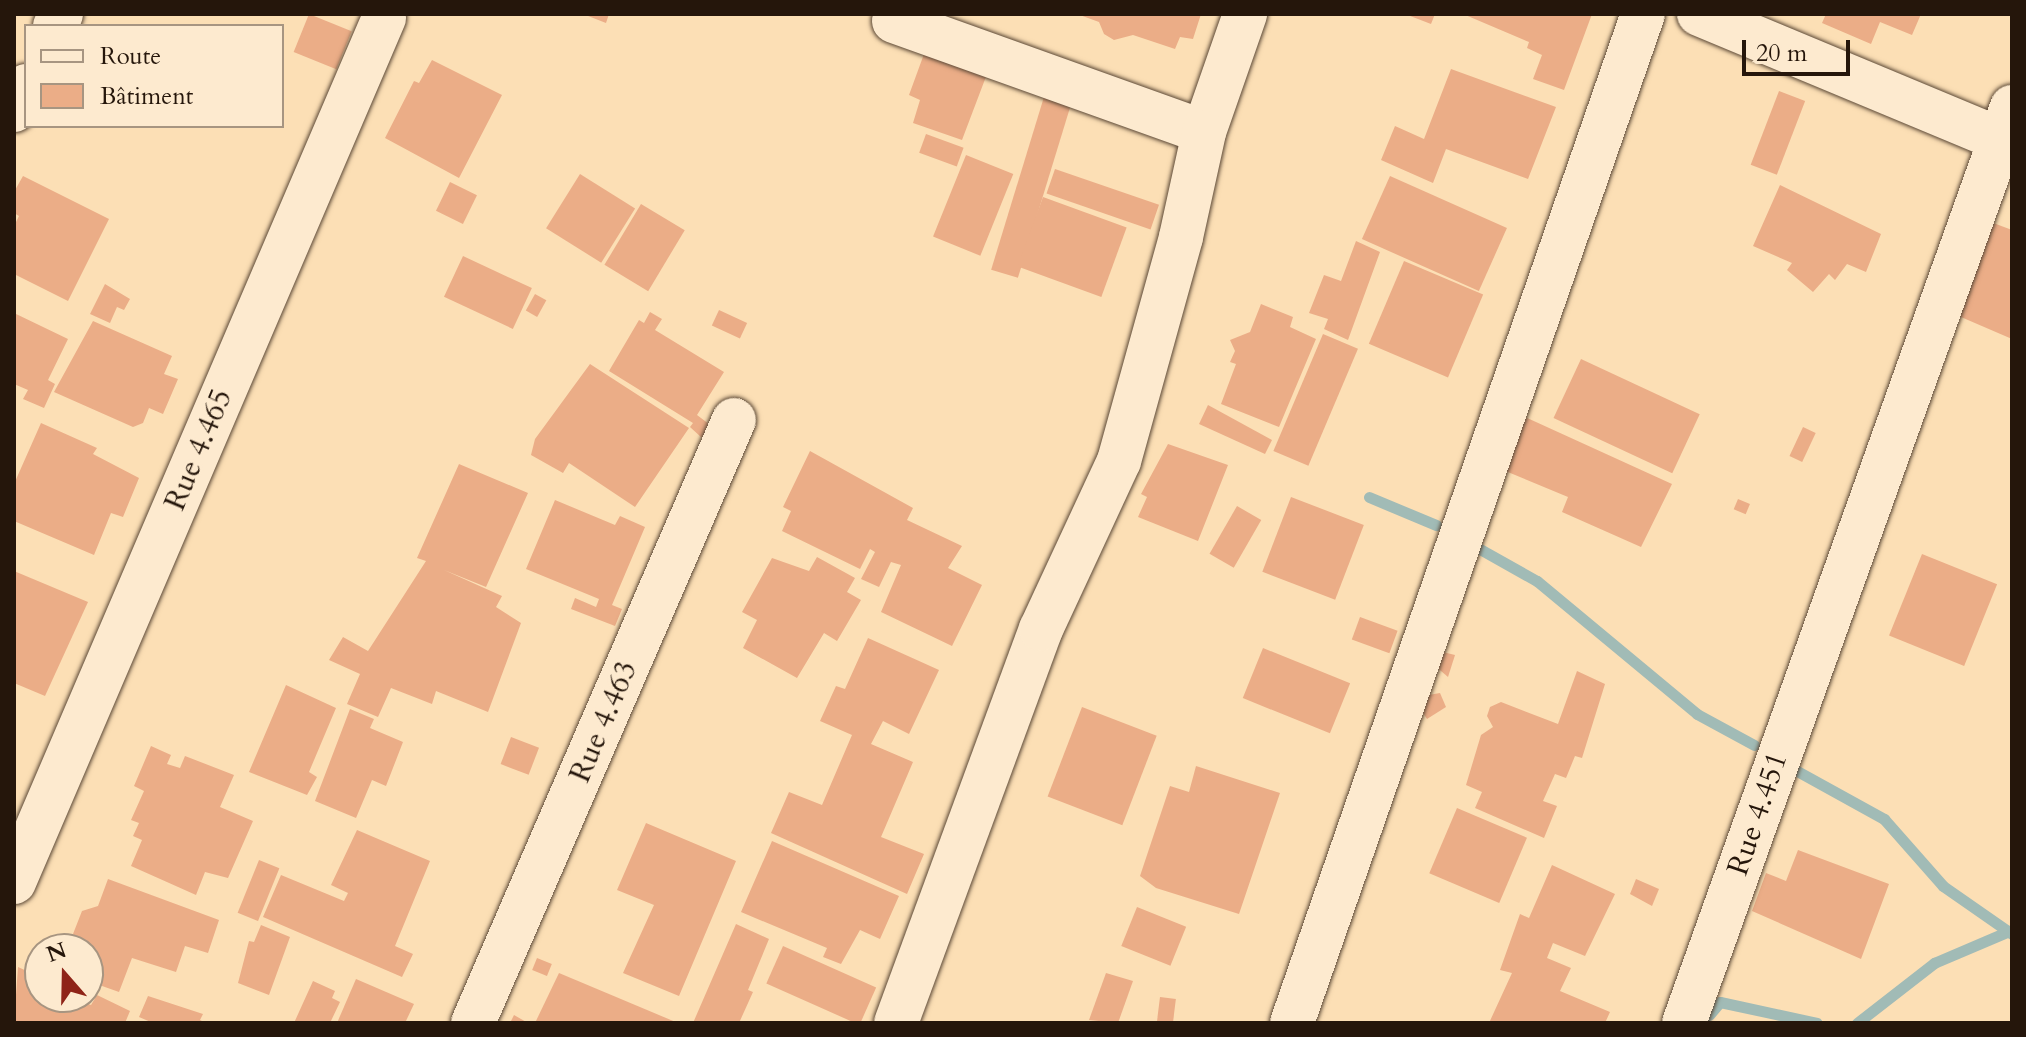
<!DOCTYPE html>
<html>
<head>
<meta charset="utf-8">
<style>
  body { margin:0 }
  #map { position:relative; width:2026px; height:1037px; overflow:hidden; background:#fcdfb5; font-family:Cardo,serif }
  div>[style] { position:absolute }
  .stream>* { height:11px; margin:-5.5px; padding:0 5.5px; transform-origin:5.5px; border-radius:5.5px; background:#a1bbb6 }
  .building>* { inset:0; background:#ebad87; transform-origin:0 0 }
  .roads { filter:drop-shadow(0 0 2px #5b4836) drop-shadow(0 0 2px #5b4836) }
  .minor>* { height:44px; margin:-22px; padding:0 22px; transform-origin:22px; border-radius:22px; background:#fdeacf }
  span { translate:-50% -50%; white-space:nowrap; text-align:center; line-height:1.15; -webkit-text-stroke:6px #fdeacf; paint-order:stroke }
  .street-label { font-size:30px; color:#25160b }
  .frame { position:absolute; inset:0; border:16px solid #25160b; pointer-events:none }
  .legend { position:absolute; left:24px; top:24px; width:260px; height:104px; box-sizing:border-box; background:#fdeacf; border:2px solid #a79581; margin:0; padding:10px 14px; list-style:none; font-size:24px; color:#25160b }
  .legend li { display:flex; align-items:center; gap:16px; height:40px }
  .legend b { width:40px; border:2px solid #a79581 }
  .north { position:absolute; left:24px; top:933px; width:80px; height:80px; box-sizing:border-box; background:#fdeacf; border:2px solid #a79581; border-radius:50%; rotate:340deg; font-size:22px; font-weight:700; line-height:32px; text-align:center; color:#25160b }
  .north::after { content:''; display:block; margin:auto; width:28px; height:36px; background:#8f2418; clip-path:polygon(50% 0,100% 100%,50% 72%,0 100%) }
  .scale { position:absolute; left:1742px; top:40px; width:108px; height:36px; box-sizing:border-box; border:4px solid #25160b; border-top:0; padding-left:10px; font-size:24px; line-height:28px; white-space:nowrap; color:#25160b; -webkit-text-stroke:6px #fdeacf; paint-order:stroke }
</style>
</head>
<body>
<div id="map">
  <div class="stream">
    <i style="left:1369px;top:497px;width:73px;rotate:22.7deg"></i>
    <i style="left:1471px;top:544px;width:76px;rotate:29.3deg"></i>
    <i style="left:1537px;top:581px;width:208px;rotate:39.7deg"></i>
    <i style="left:1697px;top:714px;width:65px;rotate:28.5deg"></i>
    <i style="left:1788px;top:766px;width:110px;rotate:28.9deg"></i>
    <i style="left:1884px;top:819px;width:89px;rotate:48.6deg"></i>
    <i style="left:1943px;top:886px;width:84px;rotate:34.8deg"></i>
    <i style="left:1709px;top:1015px;width:17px;rotate:-50deg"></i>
    <i style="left:1720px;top:1002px;width:99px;rotate:12.2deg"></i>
    <i style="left:1857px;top:1023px;width:98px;rotate:-37.9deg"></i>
    <i style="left:1934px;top:963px;width:82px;rotate:-23.1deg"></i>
  </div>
  <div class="building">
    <i style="left:309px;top:14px;width:46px;height:41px;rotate:22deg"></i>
    <i style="clip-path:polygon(583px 14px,609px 14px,606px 23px)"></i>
    <i style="clip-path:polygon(1077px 14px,1201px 14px,1193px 39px,1180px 37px,1175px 49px,1133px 35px,1114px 40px,1104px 34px,1099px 22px)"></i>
    <i style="clip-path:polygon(1405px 14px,1435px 14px,1431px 24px)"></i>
    <i style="clip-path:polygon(1463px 14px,1592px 14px,1564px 90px,1533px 79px,1542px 55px,1527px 48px,1529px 42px)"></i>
    <i style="clip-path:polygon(1826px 14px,1921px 14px,1912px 35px,1880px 22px,1871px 44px,1822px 23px)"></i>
    <i style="clip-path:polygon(924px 54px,987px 74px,962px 140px,913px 123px,920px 100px,909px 95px)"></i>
    <i style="clip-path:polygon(432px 60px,502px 95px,459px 178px,385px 138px,414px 81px,419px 83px)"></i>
    <i style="clip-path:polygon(1451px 69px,1556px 107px,1528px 179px,1446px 149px,1433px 183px,1381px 160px,1395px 126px,1424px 139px)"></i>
    <i style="left:1047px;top:87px;width:28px;height:191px;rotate:17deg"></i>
    <i style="left:1779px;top:91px;width:28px;height:79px;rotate:21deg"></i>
    <i style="left:926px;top:134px;width:40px;height:20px;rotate:20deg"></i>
    <i style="left:966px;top:155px;width:51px;height:88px;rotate:22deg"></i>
    <i style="left:1055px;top:169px;width:110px;height:26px;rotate:19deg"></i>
    <i style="left:580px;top:174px;width:65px;height:64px;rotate:32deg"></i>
    <i style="clip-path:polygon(23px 176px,109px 219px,68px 301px,14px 274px,14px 226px,19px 216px,14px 213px,14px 192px)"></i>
    <i style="left:1390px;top:176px;width:128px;height:69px;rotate:24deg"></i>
    <i style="left:450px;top:182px;width:30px;height:32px;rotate:26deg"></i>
    <i style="clip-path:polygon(1780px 185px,1881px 234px,1866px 272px,1847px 264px,1835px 280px,1829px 274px,1813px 292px,1787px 270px,1792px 263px,1753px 246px)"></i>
    <i style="left:1043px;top:197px;width:89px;height:74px;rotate:20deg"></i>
    <i style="left:641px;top:204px;width:51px;height:71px;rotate:31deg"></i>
    <i style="clip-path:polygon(1988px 221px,2012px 230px,2012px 339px,1954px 314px)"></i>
    <i style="clip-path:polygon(1356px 241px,1380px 252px,1348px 340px,1324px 329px,1328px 319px,1309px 313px,1324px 275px,1341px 281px)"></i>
    <i style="left:463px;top:256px;width:76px;height:45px;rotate:25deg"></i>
    <i style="left:1404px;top:261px;width:86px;height:90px;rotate:23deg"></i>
    <i style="clip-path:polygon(105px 284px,130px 299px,124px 310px,117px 307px,110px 323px,90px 314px)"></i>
    <i style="left:535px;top:294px;width:13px;height:19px;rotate:29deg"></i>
    <i style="clip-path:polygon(1261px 304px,1293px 317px,1290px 327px,1316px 339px,1279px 427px,1221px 404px,1236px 364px,1230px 362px,1235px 351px,1230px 340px,1250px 332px)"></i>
    <i style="left:719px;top:310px;width:31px;height:17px;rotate:25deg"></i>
    <i style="clip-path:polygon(650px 312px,662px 319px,655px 330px,724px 372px,697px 415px,709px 424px,702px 438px,690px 427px,693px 423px,609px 371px,639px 320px,644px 323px)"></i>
    <i style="clip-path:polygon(14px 313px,68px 339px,48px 380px,55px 384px,44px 408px,23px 399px,28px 390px,14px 384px)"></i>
    <i style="clip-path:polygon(93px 321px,172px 356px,164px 374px,178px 379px,163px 414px,149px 408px,143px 423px,133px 427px,54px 392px)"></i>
    <i style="left:1323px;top:334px;width:38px;height:127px;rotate:23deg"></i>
    <i style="left:1581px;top:359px;width:131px;height:65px;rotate:25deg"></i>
    <i style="clip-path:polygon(590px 364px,689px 428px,635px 507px,569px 463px,563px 473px,531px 455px,535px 439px)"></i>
    <i style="clip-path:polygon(1208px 405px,1272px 440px,1265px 454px,1199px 424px)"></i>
    <i style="clip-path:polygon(1525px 417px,1672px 484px,1641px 547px,1562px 512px,1568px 497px,1503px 470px)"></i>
    <i style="clip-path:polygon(41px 423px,97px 448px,93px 454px,139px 478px,123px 517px,111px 513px,94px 555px,14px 521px,14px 484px)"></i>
    <i style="left:1803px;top:427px;width:14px;height:32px;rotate:25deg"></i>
    <i style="clip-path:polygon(1168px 444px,1228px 465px,1198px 541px,1138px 517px,1147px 497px,1141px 494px)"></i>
    <i style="clip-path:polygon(810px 451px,913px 508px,907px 520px,962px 546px,948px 568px,982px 585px,952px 646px,881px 612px,901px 565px,891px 562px,879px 587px,861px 579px,875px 552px,870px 549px,860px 569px,782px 531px,791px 511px,783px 507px)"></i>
    <i style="clip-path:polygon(459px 464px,528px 493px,486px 587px,444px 570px,502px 596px,496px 607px,521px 623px,488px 712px,436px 691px,432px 704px,391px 688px,378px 717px,347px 704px,360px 674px,329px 660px,343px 637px,368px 651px,426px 561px,417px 558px)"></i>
    <i style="left:1291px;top:497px;width:78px;height:80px;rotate:21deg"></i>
    <i style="left:1738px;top:499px;width:13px;height:11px;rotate:23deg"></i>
    <i style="clip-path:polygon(555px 500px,615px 525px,620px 516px,645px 527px,612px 605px,622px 609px,615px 626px,571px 609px,575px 598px,596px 607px,599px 599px,526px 569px)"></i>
    <i style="left:1237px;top:506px;width:28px;height:55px;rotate:30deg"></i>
    <i style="left:1922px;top:554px;width:81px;height:88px;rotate:22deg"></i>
    <i style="clip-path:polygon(817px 557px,855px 578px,847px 592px,861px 600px,837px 641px,824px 633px,797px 678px,743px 648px,757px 620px,742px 612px,772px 558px,809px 571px)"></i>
    <i style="clip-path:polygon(14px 571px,88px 602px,45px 696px,14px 683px)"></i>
    <i style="left:1360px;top:617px;width:40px;height:24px;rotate:20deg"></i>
    <i style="clip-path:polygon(868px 638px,939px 670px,909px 734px,883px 721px,871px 744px,913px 762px,881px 837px,924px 854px,907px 894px,771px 833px,789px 792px,822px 805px,852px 735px,820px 721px,836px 686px,845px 689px)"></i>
    <i style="left:1263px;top:648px;width:94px;height:54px;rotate:22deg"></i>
    <i style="clip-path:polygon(1439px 651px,1455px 655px,1448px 677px,1434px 665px)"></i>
    <i style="clip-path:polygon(1577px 671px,1605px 684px,1582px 758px,1575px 756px,1566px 778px,1555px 774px,1543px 801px,1557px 806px,1544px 838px,1475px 808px,1482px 792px,1466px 785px,1481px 735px,1493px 727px,1487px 716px,1490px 707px,1501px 702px,1558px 724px)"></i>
    <i style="clip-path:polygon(286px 685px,336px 708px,309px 772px,317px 777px,307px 795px,249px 772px)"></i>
    <i style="clip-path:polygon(1440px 693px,1446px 707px,1427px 719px,1418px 705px,1423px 696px)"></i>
    <i style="left:1082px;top:707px;width:80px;height:96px;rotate:21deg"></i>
    <i style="clip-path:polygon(350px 709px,374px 719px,370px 728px,403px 742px,386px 786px,372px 780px,356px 818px,315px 801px)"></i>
    <i style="left:511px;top:737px;width:30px;height:29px;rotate:21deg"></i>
    <i style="clip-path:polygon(151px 746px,171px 755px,167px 764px,180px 768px,185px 756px,234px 775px,220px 807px,253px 821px,228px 878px,205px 872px,196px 895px,131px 866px,142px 840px,133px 836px,139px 823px,131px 820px,144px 791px,134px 786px)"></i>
    <i style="clip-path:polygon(1196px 766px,1280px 793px,1239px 914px,1156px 888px,1140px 876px,1170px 786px,1189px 792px)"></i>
    <i style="left:1457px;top:808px;width:76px;height:71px;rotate:23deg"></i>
    <i style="clip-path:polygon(646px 823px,736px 861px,679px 996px,623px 973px,654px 905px,617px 890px)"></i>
    <i style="clip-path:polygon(357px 830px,430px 861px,395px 946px,413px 954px,402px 977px,263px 917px,281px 875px,344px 901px,348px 893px,331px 885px)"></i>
    <i style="clip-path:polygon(772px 841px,899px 896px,880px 939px,860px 930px,841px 964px,823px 957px,827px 948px,741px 912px)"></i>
    <i style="clip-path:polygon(1798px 850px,1889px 884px,1861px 959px,1752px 911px,1766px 873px,1786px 881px)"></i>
    <i style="left:259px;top:860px;width:22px;height:57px;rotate:22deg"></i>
    <i style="clip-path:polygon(1552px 865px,1615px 894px,1585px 956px,1553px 943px,1547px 958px,1571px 968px,1560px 991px,1610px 1012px,1605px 1023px,1489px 1023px,1512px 973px,1500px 970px,1520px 914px,1529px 918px)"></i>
    <i style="clip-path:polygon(108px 879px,219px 920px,208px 953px,185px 946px,176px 972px,132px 958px,119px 992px,88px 981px,88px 949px,81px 949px,73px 934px,82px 911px,98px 906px)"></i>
    <i style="clip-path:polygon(1636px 879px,1659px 889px,1652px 906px,1630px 894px)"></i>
    <i style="left:1137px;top:907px;width:53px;height:42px;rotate:22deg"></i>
    <i style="clip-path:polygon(736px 924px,769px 939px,748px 990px,753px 992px,739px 1023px,693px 1023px)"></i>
    <i style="clip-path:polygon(261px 925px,290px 937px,269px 995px,238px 983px,249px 941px,254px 942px)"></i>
    <i style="left:783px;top:946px;width:102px;height:41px;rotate:24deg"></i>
    <i style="left:537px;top:958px;width:16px;height:13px;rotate:22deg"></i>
    <i style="clip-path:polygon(18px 967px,40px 977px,40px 997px,84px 997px,81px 1001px,91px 1005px,97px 995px,130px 1011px,125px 1023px,14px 1023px)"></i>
    <i style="clip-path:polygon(559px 973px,678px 1023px,535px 1023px)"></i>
    <i style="clip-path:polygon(1106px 973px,1133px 981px,1118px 1023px,1089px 1020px)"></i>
    <i style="clip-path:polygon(356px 979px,414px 1004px,405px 1023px,337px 1023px)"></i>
    <i style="clip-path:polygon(313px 981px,335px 991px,332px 998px,340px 1002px,330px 1023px,294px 1023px)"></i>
    <i style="clip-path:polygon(148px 996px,203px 1014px,200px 1020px,206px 1023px,153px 1023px,139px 1017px)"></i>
    <i style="left:1160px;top:997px;width:16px;height:25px;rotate:7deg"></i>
    <i style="clip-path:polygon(514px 1015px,528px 1023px,510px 1023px)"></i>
  </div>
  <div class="roads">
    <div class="minor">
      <i style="left:1699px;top:14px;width:339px;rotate:22.6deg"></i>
      <i style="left:894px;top:21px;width:329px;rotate:19.7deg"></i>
      <i style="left:1204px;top:132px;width:125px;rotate:-70.8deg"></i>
      <i style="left:55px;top:26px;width:13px;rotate:-63deg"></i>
      <i style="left:14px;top:110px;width:27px;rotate:-63deg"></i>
      <i style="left:14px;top:882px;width:940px;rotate:-66.82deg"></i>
      <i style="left:473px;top:1023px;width:657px;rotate:-66.6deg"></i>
      <i style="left:896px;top:1023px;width:420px;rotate:-69.8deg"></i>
      <i style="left:1041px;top:629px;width:185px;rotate:-65.1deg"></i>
      <i style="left:1119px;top:461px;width:232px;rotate:-74.5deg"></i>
      <i style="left:1181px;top:237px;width:107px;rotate:-77.6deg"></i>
      <i style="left:1292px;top:1023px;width:1068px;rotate:-70.82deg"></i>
      <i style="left:1684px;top:1023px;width:973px;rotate:-70.3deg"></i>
    </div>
  </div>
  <div class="street-label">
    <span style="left:199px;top:450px;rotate:-67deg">Rue 4.465</span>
    <span style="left:604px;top:722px;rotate:-67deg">Rue 4.463</span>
    <span style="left:1758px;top:814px;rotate:-71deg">Rue 4.451</span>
  </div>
  <div class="frame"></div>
  <ul class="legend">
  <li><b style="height:10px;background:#fdeacf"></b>Route</li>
  <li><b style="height:22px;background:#ebad87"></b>Bâtiment</li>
  </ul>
  <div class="north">N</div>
  <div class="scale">20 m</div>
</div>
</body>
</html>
